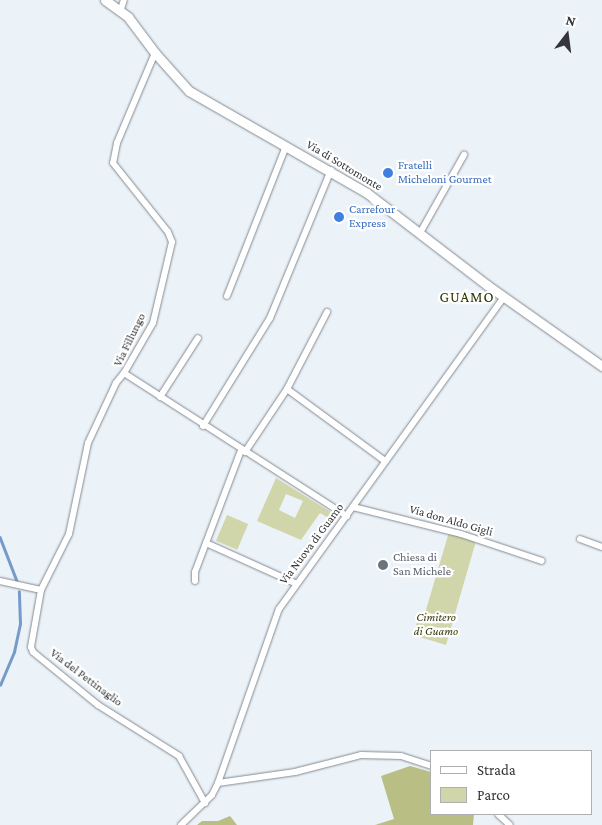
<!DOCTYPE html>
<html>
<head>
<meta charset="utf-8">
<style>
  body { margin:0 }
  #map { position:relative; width:602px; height:825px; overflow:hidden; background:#ebf2f8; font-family:"Crimson Pro",serif }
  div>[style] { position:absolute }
  .green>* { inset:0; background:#d1d6aa; transform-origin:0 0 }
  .forest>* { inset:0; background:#b9bf84 }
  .stream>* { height:2.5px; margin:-1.25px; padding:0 1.25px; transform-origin:1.25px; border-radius:1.25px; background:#769bc8 }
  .roads { filter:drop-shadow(0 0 1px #848a90) drop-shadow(0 0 1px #848a90) }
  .minor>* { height:6px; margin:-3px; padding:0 3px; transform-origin:3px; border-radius:3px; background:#fff }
  .secondary>* { height:9px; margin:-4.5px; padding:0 4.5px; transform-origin:4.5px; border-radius:4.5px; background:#fff }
  .dots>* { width:14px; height:14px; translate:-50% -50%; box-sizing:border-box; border:2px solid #fff; border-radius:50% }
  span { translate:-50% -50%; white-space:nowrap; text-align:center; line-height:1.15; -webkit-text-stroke:4.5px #fff; paint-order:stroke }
  .street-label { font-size:12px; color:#343639 }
  .shop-label { font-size:12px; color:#366cbe }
  .left { translate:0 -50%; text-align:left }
  .worship-label { font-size:12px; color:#5b616d }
  .park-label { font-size:12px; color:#393b0d; font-style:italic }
  .quarter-label { font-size:15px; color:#2c3900; letter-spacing:1px }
  .legend { position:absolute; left:430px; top:750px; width:162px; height:65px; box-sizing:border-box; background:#fff; border:1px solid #aeafb0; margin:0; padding:6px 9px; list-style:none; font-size:15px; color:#343639 }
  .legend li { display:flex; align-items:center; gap:10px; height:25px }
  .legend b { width:25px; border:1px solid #aeafb0 }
  .north { position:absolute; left:542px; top:10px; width:50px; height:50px; -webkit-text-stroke:4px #fff; paint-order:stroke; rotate:15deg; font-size:14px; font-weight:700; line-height:20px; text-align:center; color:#343639 }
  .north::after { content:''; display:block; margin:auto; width:18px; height:22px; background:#343639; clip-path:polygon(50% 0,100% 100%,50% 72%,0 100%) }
</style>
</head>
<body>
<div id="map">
  <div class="green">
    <i style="clip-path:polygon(evenodd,276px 478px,337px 516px,334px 521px,320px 513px,301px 540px,257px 521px,276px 478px,286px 494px,303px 501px,295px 518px,279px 510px,286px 494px)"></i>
    <i style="left:227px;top:515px;width:23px;height:28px;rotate:23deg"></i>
    <i style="clip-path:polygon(449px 532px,476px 541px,446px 645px,413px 635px,418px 619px,423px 620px)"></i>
  </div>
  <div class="forest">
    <i style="clip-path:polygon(410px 766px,431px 772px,431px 814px,474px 814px,473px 825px,375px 825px,394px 819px,381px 776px)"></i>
    <i style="clip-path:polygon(230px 816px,237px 825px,197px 825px,202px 821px,218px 821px)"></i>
  </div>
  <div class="stream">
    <i style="left:0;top:537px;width:47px;rotate:68.9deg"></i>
    <i style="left:0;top:685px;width:36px;rotate:-67deg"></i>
    <i style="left:14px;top:652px;width:29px;rotate:-78deg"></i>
    <i style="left:20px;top:624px;width:32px;rotate:-92deg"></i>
  </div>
  <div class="roads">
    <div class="minor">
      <i style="left:121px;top:9px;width:9px;rotate:-72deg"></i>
      <i style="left:155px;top:53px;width:98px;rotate:112.9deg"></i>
      <i style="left:117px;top:143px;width:20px;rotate:101deg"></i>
      <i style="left:113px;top:163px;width:88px;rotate:51.4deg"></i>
      <i style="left:168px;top:232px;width:11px;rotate:68deg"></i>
      <i style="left:172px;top:242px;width:83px;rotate:103.2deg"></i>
      <i style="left:153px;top:323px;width:58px;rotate:120.1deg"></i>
      <i style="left:124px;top:373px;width:265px;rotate:32.7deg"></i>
      <i style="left:420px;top:233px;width:90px;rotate:-60.6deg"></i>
      <i style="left:227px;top:296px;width:161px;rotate:-68.5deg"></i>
      <i style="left:124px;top:373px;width:13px;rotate:129deg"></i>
      <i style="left:116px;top:383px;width:66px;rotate:115deg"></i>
      <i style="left:88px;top:443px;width:93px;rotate:101.8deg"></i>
      <i style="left:69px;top:534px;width:63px;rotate:116.6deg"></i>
      <i style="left:41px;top:590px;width:58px;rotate:100deg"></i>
      <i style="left:31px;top:647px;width:5px;rotate:68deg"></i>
      <i style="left:33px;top:652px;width:84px;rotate:39.2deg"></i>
      <i style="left:98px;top:705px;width:96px;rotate:32.2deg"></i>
      <i style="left:179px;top:756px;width:54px;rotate:61deg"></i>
      <i style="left:287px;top:389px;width:122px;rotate:36.3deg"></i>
      <i style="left:160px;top:397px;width:70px;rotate:-57.2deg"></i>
      <i style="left:203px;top:426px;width:127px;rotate:-58.2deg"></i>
      <i style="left:270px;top:318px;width:160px;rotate:-67.6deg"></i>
      <i style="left:245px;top:452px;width:76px;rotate:-56.3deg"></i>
      <i style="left:287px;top:389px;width:87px;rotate:-62.5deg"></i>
      <i style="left:353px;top:507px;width:111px;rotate:14deg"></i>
      <i style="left:461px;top:534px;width:85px;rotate:18.4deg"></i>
      <i style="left:580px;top:539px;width:23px;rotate:20deg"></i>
      <i style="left:206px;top:543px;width:98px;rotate:24.2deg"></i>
      <i style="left:0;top:581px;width:42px;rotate:12.4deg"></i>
      <i style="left:195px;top:581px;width:9px;rotate:-90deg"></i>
      <i style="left:195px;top:572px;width:130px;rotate:-69.3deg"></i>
      <i style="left:218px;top:783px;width:78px;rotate:-8.1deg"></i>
      <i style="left:295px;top:772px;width:68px;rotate:-14.4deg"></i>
      <i style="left:361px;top:755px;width:40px;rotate:1.4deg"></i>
      <i style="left:401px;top:756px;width:32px;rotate:18deg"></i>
      <i style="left:498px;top:814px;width:16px;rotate:43deg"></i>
      <i style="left:181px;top:825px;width:43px;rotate:-44.1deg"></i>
      <i style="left:212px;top:795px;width:13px;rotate:-63deg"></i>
      <i style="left:218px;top:783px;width:184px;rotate:-70.7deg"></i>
      <i style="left:279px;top:609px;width:385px;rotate:-54.2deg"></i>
    </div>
    <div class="secondary">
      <i style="left:105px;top:0;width:29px;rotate:36deg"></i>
      <i style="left:128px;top:17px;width:45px;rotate:53.1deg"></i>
      <i style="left:155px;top:53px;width:51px;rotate:48.2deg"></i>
      <i style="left:189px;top:91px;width:205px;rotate:29.8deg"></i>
      <i style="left:367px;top:193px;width:151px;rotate:37.5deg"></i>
      <i style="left:487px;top:285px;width:141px;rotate:35.2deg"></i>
    </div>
  </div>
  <div class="dots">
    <i style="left:388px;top:173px;background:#3f7fe0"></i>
    <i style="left:339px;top:217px;background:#3f7fe0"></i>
    <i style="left:383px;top:565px;background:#6b7280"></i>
  </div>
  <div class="street-label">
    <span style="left:344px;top:166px;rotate:31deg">Via di Sottomonte</span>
    <span style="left:130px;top:340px;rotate:-64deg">Via Fillungo</span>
    <span style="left:451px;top:521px;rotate:16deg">Via don Aldo Gigli</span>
    <span style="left:312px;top:544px;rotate:-53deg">Via Nuova di Guamo</span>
    <span style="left:86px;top:678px;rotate:37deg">Via del Pettinaglio</span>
  </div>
  <div class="shop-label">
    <span class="left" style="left:398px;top:173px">Fratelli<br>Micheloni Gourmet</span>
    <span class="left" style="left:349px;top:217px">Carrefour<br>Express</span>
  </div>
  <div class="worship-label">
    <span class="left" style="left:393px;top:565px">Chiesa di<br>San Michele</span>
  </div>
  <div class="park-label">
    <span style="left:436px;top:625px">Cimitero<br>di Guamo</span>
  </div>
  <div class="quarter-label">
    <span style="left:467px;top:298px">GUAMO</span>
  </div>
  <ul class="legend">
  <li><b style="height:6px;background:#fff"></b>Strada</li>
  <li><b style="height:14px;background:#d1d6aa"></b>Parco</li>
  </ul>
  <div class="north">N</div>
</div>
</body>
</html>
